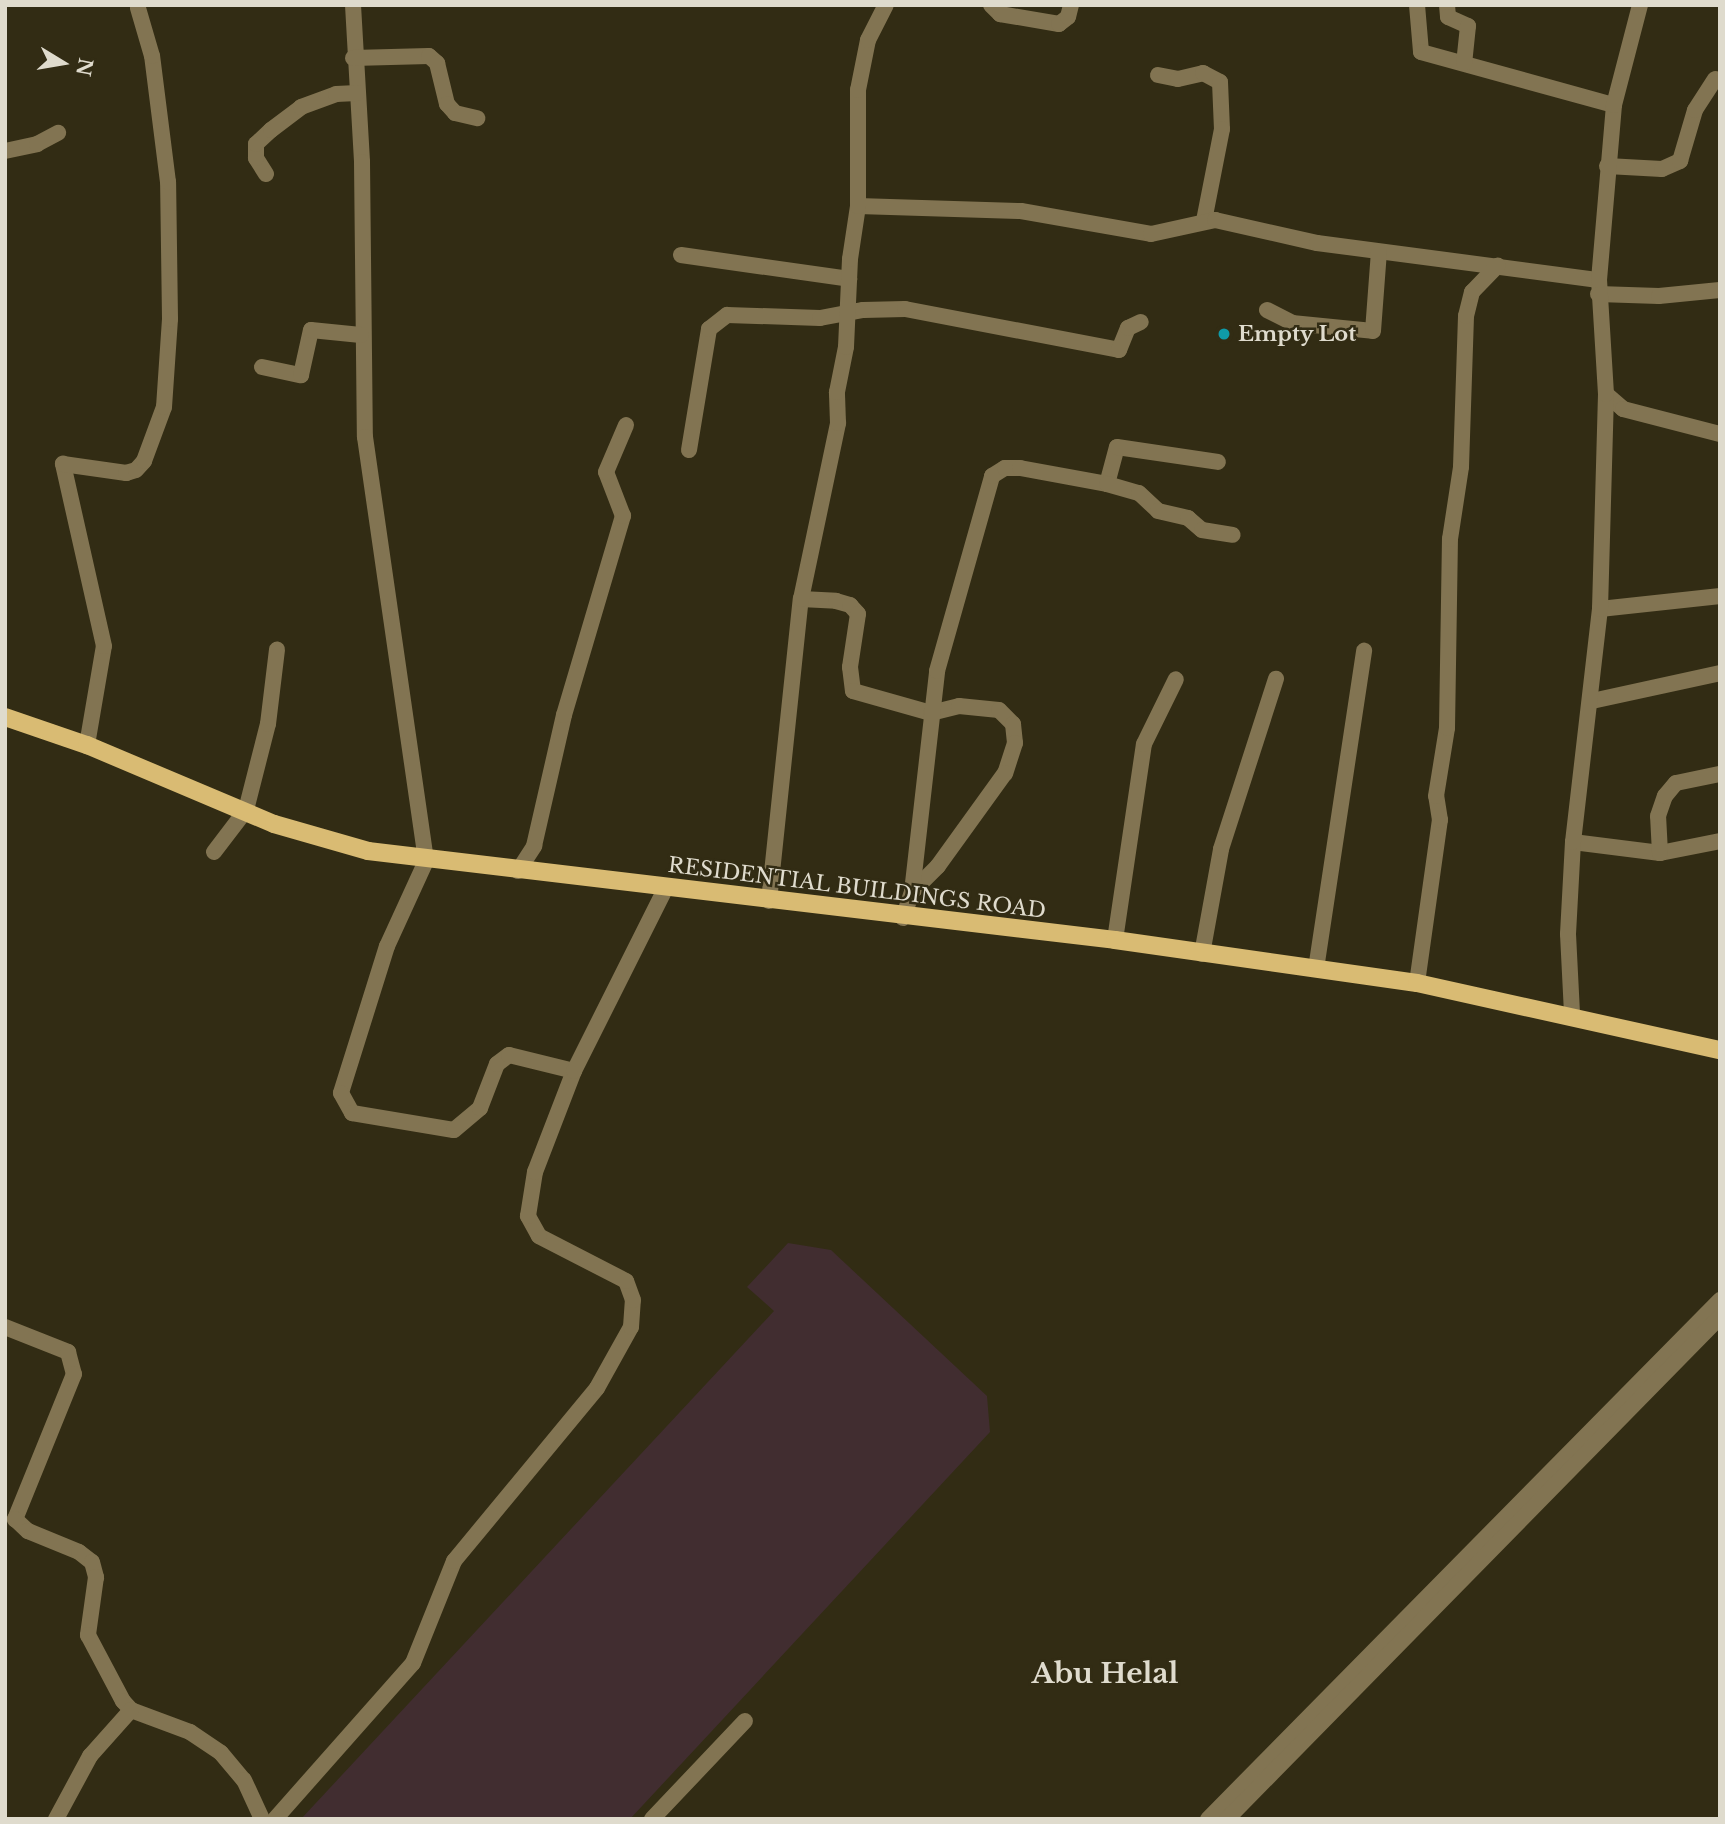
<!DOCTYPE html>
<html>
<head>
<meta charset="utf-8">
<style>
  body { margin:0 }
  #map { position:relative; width:1725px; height:1824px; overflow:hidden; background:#322c14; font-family:"Libre Baskerville",serif }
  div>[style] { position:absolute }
  .industrial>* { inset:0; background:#412d30 }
  .minor>* { height:16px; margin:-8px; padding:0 8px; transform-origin:8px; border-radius:8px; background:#827452 }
  .major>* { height:18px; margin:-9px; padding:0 9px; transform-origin:9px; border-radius:9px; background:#d9bb73 }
  .dots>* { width:19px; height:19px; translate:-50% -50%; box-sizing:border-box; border:4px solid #322c14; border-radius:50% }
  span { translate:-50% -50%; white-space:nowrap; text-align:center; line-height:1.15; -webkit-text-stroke:5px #322c14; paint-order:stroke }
  .poi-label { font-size:21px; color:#dfdbcd; font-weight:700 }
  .left { translate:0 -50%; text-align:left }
  .street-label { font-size:21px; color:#dfdbcd }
  .district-label { font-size:28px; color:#dfdbcd; font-weight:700 }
  .frame { position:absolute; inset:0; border:7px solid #dfdbcd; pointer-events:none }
  .north { position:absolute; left:28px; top:28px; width:70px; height:70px; -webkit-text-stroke:5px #322c14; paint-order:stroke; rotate:101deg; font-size:19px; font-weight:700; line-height:28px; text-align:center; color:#dfdbcd }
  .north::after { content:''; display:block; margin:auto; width:24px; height:32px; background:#dfdbcd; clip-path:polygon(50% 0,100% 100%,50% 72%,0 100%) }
</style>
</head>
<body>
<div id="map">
  <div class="industrial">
    <div style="clip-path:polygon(788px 1243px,831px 1250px,987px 1396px,990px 1432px,630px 1819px,301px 1819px,774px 1311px,747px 1287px)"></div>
  </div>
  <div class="minor">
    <div style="left:353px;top:5px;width:157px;rotate:86.7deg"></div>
    <div style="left:362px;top:162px;width:275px;rotate:89.4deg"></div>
    <div style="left:365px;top:437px;width:428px;rotate:81.8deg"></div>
    <div style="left:426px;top:861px;width:94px;rotate:114.6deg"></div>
    <div style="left:387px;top:946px;width:154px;rotate:107.4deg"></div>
    <div style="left:341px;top:1093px;width:23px;rotate:61deg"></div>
    <div style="left:352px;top:1113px;width:103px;rotate:9.5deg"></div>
    <div style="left:454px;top:1130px;width:34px;rotate:-40deg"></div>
    <div style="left:480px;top:1108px;width:47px;rotate:-68.9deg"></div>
    <div style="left:497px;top:1064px;width:15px;rotate:-37deg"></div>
    <div style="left:509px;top:1055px;width:67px;rotate:13.8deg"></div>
    <div style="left:991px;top:5px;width:13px;rotate:45deg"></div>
    <div style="left:1000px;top:14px;width:60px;rotate:9.6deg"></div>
    <div style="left:1059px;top:24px;width:11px;rotate:-38deg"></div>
    <div style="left:1068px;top:17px;width:12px;rotate:-76deg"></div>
    <div style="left:1417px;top:5px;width:47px;rotate:85.1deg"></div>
    <div style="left:1421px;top:52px;width:200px;rotate:15.4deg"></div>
    <div style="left:1447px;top:5px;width:12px;rotate:85deg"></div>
    <div style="left:1448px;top:17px;width:22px;rotate:24deg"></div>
    <div style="left:1468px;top:26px;width:37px;rotate:96deg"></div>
    <div style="left:353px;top:58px;width:76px;rotate:-1.5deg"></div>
    <div style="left:429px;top:56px;width:11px;rotate:41deg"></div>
    <div style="left:437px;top:63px;width:42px;rotate:76.3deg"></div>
    <div style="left:447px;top:104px;width:12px;rotate:48deg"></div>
    <div style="left:455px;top:113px;width:23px;rotate:13deg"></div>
    <div style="left:1158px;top:75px;width:20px;rotate:11deg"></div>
    <div style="left:1178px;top:79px;width:26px;rotate:-13deg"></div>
    <div style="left:1203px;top:73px;width:19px;rotate:28deg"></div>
    <div style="left:1220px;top:82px;width:47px;rotate:87.6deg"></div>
    <div style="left:1222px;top:129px;width:94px;rotate:101.1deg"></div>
    <div style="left:5px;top:151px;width:33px;rotate:-12deg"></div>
    <div style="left:37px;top:144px;width:24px;rotate:-28deg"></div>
    <div style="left:1607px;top:166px;width:55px;rotate:3.1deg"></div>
    <div style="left:1662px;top:169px;width:20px;rotate:-24deg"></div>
    <div style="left:1680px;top:161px;width:53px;rotate:-73.6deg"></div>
    <div style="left:1695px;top:110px;width:37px;rotate:-57deg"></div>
    <div style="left:266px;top:174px;width:19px;rotate:-122deg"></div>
    <div style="left:256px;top:158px;width:14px;rotate:-90deg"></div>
    <div style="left:256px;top:144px;width:21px;rotate:-43deg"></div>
    <div style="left:271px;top:130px;width:38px;rotate:-37deg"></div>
    <div style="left:301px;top:107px;width:37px;rotate:-20deg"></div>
    <div style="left:336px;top:94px;width:21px;rotate:-3deg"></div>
    <div style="left:858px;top:206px;width:163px;rotate:1.8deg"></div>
    <div style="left:1021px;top:211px;width:132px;rotate:10deg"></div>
    <div style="left:1151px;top:234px;width:66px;rotate:-12.3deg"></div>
    <div style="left:1215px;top:220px;width:105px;rotate:12.7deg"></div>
    <div style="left:1317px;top:243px;width:284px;rotate:7.5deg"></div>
    <div style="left:681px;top:255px;width:170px;rotate:8.1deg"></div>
    <div style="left:1598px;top:294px;width:61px;rotate:1.9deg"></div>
    <div style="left:1659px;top:296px;width:61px;rotate:-5.6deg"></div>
    <div style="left:1267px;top:310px;width:28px;rotate:27deg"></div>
    <div style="left:1292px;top:323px;width:81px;rotate:5.6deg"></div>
    <div style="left:1373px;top:331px;width:79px;rotate:-85.7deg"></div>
    <div style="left:262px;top:367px;width:40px;rotate:12deg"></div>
    <div style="left:301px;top:375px;width:46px;rotate:-77.5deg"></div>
    <div style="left:311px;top:330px;width:50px;rotate:5.7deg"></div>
    <div style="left:1606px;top:394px;width:23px;rotate:41deg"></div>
    <div style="left:1623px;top:409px;width:100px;rotate:14.5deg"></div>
    <div style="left:689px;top:450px;width:123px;rotate:-80.6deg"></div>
    <div style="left:709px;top:329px;width:23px;rotate:-38deg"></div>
    <div style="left:727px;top:315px;width:93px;rotate:1.8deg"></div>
    <div style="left:820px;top:318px;width:44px;rotate:-10.5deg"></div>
    <div style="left:863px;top:310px;width:42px;rotate:-1.4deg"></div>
    <div style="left:905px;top:309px;width:218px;rotate:10.8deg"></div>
    <div style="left:1119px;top:350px;width:24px;rotate:-68deg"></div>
    <div style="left:1128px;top:328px;width:14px;rotate:-25deg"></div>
    <div style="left:1107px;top:484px;width:38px;rotate:-75deg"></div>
    <div style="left:1117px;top:447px;width:102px;rotate:8.4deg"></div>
    <div style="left:801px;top:599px;width:35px;rotate:3deg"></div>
    <div style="left:836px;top:601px;width:15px;rotate:16deg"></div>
    <div style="left:850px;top:605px;width:12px;rotate:48deg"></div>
    <div style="left:858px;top:614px;width:54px;rotate:98.6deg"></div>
    <div style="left:850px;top:667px;width:24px;rotate:83deg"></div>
    <div style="left:853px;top:691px;width:81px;rotate:15.8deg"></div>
    <div style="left:931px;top:713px;width:29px;rotate:-14deg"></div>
    <div style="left:959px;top:706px;width:40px;rotate:5.7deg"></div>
    <div style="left:999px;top:710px;width:20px;rotate:45deg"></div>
    <div style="left:1013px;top:724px;width:19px;rotate:84deg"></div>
    <div style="left:1015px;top:743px;width:32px;rotate:108deg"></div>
    <div style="left:1005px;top:773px;width:115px;rotate:125.8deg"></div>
    <div style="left:938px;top:866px;width:37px;rotate:135deg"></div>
    <div style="left:1600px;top:609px;width:121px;rotate:-6.2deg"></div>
    <div style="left:1592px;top:701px;width:131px;rotate:-12.3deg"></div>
    <div style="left:87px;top:745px;width:100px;rotate:-80.3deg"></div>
    <div style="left:104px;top:646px;width:187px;rotate:-102.7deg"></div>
    <div style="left:63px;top:464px;width:64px;rotate:8.1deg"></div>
    <div style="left:126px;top:473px;width:10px;rotate:-17deg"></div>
    <div style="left:136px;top:470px;width:12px;rotate:-48deg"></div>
    <div style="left:144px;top:461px;width:58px;rotate:-69.7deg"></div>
    <div style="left:164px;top:407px;width:88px;rotate:-86.1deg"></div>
    <div style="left:170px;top:319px;width:137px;rotate:-90.8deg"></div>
    <div style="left:168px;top:182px;width:127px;rotate:-97.2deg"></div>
    <div style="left:152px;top:56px;width:50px;rotate:-106.3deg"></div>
    <div style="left:1573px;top:842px;width:88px;rotate:7.2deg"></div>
    <div style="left:1660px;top:853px;width:61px;rotate:-11.3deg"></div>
    <div style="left:214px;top:852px;width:53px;rotate:-52.7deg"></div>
    <div style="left:246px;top:810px;width:89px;rotate:-75.7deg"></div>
    <div style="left:268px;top:724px;width:75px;rotate:-83.1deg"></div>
    <div style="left:1660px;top:853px;width:37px;rotate:-93deg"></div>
    <div style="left:1658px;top:816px;width:21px;rotate:-71deg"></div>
    <div style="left:1665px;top:796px;width:17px;rotate:-50deg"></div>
    <div style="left:1676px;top:783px;width:45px;rotate:-11.6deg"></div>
    <div style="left:518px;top:871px;width:30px;rotate:-57deg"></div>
    <div style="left:534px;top:846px;width:134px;rotate:-77.1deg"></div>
    <div style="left:564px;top:715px;width:208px;rotate:-73.5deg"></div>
    <div style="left:623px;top:516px;width:47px;rotate:-111.1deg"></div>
    <div style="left:606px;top:472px;width:51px;rotate:-66.9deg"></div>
    <div style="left:769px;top:901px;width:304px;rotate:-84deg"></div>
    <div style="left:801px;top:599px;width:180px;rotate:-78.1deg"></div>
    <div style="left:838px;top:423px;width:31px;rotate:-92deg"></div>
    <div style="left:837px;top:392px;width:46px;rotate:-78.7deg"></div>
    <div style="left:846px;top:347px;width:88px;rotate:-87.4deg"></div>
    <div style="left:850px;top:259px;width:54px;rotate:-81.4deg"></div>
    <div style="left:858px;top:206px;width:116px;rotate:-90deg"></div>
    <div style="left:858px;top:90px;width:51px;rotate:-78.7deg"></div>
    <div style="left:868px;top:40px;width:39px;rotate:-63deg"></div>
    <div style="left:903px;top:918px;width:28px;rotate:-71deg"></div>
    <div style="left:912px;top:892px;width:222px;rotate:-83.5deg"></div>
    <div style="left:937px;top:671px;width:203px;rotate:-74.2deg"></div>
    <div style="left:992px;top:476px;width:15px;rotate:-32deg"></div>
    <div style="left:1005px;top:468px;width:15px"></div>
    <div style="left:1020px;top:468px;width:88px;rotate:10.4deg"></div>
    <div style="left:1107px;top:484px;width:33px;rotate:16deg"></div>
    <div style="left:1139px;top:493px;width:26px;rotate:43deg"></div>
    <div style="left:1158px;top:511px;width:31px;rotate:13deg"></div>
    <div style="left:1188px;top:518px;width:18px;rotate:41deg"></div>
    <div style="left:1202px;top:530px;width:31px;rotate:9deg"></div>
    <div style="left:1115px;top:940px;width:198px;rotate:-81.6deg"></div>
    <div style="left:1144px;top:744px;width:72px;rotate:-63.8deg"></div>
    <div style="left:1202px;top:954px;width:107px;rotate:-79.7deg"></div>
    <div style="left:1221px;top:849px;width:179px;rotate:-72.1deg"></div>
    <div style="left:1316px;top:969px;width:322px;rotate:-81.4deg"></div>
    <div style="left:1417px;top:983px;width:165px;rotate:-82deg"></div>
    <div style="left:1440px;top:820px;width:24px;rotate:-99deg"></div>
    <div style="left:1436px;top:796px;width:69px;rotate:-80.8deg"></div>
    <div style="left:1447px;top:728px;width:189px;rotate:-89.1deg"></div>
    <div style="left:1450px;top:539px;width:73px;rotate:-81.3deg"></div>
    <div style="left:1461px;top:467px;width:151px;rotate:-88.1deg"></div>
    <div style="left:1466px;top:316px;width:25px;rotate:-76deg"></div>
    <div style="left:1472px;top:292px;width:37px;rotate:-46deg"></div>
    <div style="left:1572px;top:1013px;width:79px;rotate:-92.9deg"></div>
    <div style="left:1568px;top:934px;width:92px;rotate:-86.9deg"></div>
    <div style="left:1573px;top:842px;width:235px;rotate:-83.4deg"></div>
    <div style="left:1600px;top:609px;width:215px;rotate:-88.4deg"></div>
    <div style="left:1606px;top:394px;width:114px;rotate:-93.5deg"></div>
    <div style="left:1599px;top:280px;width:176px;rotate:-85.1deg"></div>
    <div style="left:1614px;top:105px;width:103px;rotate:-75.4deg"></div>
    <div style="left:5px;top:1327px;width:68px;rotate:21.6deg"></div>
    <div style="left:68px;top:1352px;width:23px;rotate:75deg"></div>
    <div style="left:74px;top:1374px;width:157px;rotate:112.1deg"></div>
    <div style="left:15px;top:1519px;width:18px;rotate:43deg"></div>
    <div style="left:28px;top:1531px;width:55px;rotate:22.4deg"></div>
    <div style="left:79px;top:1552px;width:16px;rotate:38deg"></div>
    <div style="left:92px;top:1562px;width:16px;rotate:75deg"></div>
    <div style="left:96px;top:1577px;width:59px;rotate:97.9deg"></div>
    <div style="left:88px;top:1635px;width:75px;rotate:62.1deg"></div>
    <div style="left:123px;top:1701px;width:12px;rotate:48deg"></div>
    <div style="left:131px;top:1710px;width:63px;rotate:20.4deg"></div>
    <div style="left:190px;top:1732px;width:37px;rotate:34deg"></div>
    <div style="left:221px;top:1753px;width:35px;rotate:50deg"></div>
    <div style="left:244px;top:1780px;width:43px;rotate:65.2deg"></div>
    <div style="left:56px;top:1819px;width:72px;rotate:-61.6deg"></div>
    <div style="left:90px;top:1756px;width:62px;rotate:-48.3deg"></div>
    <div style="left:275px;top:1819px;width:208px;rotate:-48.5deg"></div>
    <div style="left:413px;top:1663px;width:110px;rotate:-68.1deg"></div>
    <div style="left:454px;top:1561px;width:224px;rotate:-50.4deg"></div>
    <div style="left:597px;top:1388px;width:70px;rotate:-60.9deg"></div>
    <div style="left:631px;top:1327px;width:27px;rotate:-86deg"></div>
    <div style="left:633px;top:1300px;width:20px;rotate:-110deg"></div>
    <div style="left:626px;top:1281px;width:98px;rotate:-152.7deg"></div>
    <div style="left:539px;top:1236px;width:23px;rotate:-119deg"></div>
    <div style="left:528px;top:1216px;width:45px;rotate:-81deg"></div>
    <div style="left:535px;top:1172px;width:108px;rotate:-68.9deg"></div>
    <div style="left:574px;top:1071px;width:206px;rotate:-63.4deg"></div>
    <div style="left:652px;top:1819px;width:135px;rotate:-46.5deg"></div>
    <div style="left:1208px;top:1819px;width:729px;rotate:-45.39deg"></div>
    <div style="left:1227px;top:1819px;width:704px;rotate:-45.52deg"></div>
  </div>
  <div class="major">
    <div style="left:5px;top:717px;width:87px;rotate:18.9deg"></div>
    <div style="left:87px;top:745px;width:203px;rotate:22.9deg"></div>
    <div style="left:274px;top:824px;width:98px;rotate:16deg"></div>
    <div style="left:368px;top:851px;width:752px;rotate:6.79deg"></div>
    <div style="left:1115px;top:940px;width:305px;rotate:8.1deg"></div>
    <div style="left:1417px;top:983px;width:310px;rotate:12.5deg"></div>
  </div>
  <div class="dots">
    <div style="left:1224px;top:334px;background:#0f9aa8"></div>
  </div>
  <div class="poi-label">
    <span class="left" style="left:1238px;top:334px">Empty Lot</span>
  </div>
  <div class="street-label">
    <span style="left:857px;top:888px;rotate:7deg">RESIDENTIAL BUILDINGS ROAD</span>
  </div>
  <div class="district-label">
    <span style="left:1105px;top:1674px">Abu Helal</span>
  </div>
  <div class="frame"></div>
  <div class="north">N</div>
</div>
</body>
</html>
